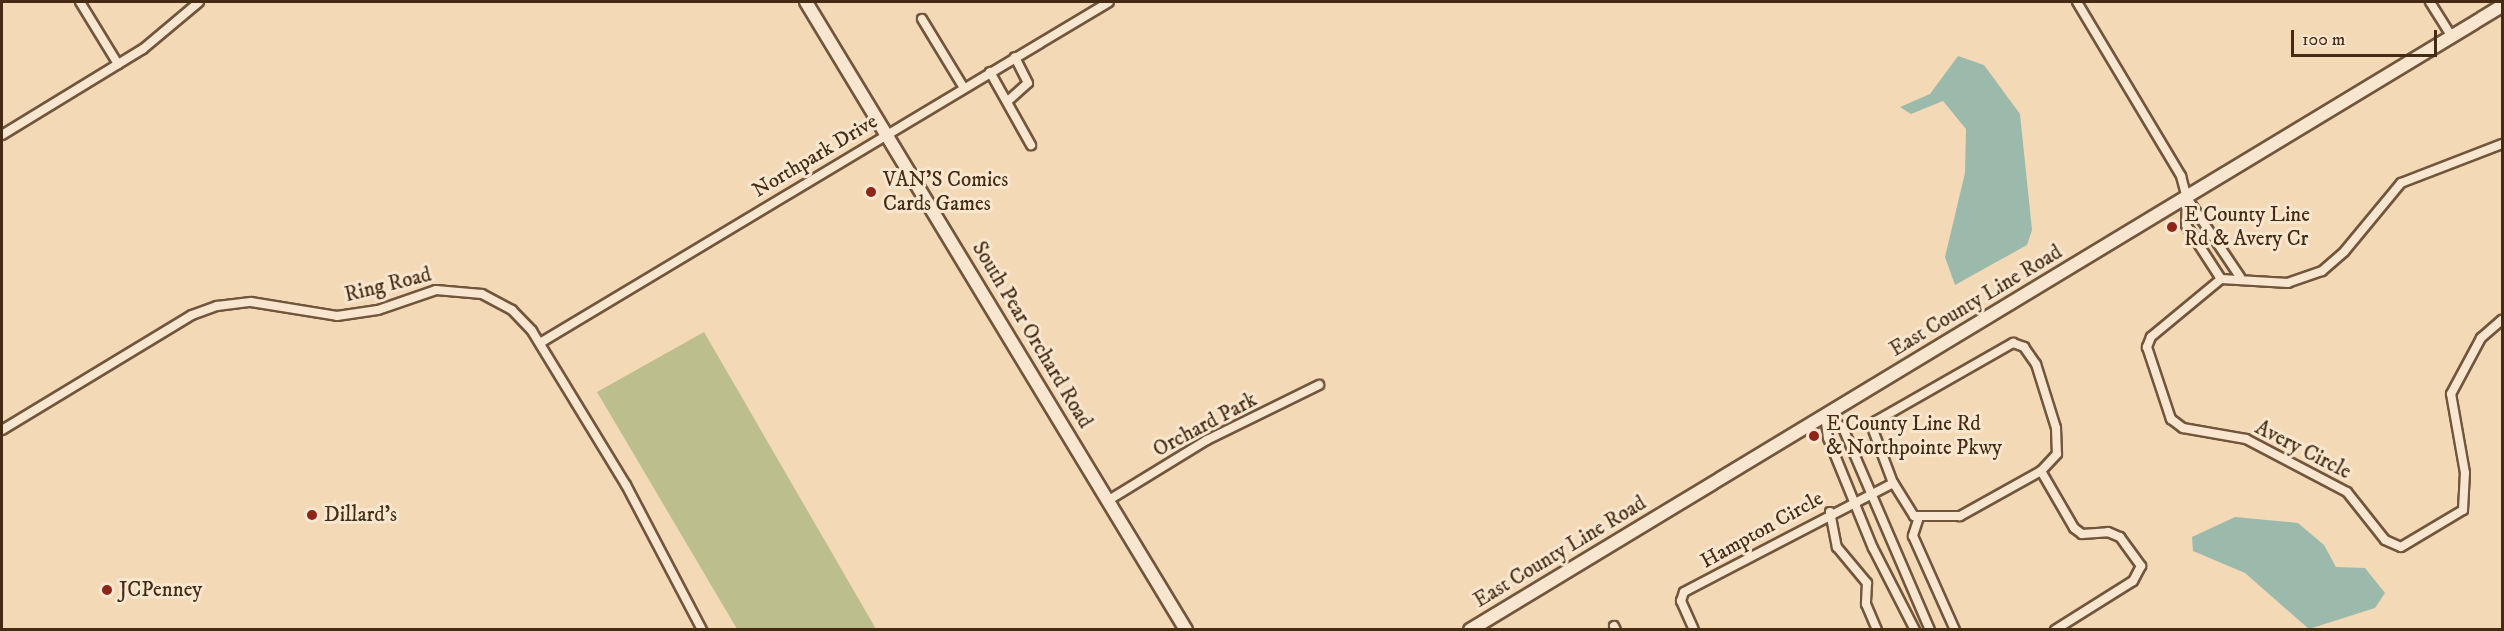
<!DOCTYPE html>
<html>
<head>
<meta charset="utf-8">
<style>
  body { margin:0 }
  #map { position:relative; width:2504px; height:631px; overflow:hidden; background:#f4d9b6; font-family:"IM FELL DW Pica",serif }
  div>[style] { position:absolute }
  .green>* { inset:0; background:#bcbf8d }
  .water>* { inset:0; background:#9cbaab }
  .roads { filter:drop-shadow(2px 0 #71563c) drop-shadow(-2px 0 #71563c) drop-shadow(0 2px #71563c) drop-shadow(0 -2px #71563c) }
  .street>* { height:8px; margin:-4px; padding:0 4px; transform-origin:4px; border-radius:4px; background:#f8e6d0 }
  .secondary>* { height:12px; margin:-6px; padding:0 6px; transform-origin:6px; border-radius:6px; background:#f8e6d0 }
  .dots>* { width:16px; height:16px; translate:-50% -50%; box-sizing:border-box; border:3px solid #f8e6d0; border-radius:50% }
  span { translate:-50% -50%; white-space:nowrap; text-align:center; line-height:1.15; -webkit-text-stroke:6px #f8e6d0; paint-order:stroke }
  .street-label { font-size:21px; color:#452b14 }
  .poi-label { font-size:21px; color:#452b14 }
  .left { translate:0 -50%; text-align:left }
  .frame { position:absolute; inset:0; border:3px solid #452b14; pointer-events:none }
  .scale { position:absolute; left:2291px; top:30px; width:146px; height:27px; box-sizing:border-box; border:3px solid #452b14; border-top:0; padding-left:8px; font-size:18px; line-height:21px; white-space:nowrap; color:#452b14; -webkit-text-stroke:4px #f8e6d0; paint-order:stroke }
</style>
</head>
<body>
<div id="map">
  <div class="green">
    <div style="clip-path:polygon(704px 332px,876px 629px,737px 629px,597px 392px)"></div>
  </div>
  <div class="water">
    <div style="clip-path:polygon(1958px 56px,1984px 65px,2020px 114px,2032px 230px,2027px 245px,1955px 285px,1945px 257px,1965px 173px,1966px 129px,1943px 101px,1911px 114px,1900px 107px,1930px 94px)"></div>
    <div style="clip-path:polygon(2235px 517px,2298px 523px,2324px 545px,2336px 567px,2365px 568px,2385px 593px,2375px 608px,2309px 629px,2245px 573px,2193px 551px,2192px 537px)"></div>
  </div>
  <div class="roads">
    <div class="street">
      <div style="left:80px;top:2px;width:73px;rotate:58.5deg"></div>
      <div style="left:2077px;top:2px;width:203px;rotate:59.1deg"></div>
      <div style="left:2181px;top:176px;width:23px;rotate:75deg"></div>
      <div style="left:2430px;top:2px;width:41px;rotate:57.8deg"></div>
      <div style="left:922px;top:19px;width:81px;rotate:58.7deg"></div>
      <div style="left:990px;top:72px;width:84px;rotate:60.7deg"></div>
      <div style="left:1009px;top:100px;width:25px;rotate:-42deg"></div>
      <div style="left:1028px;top:83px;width:29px;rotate:-117deg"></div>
      <div style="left:2px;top:135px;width:165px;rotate:-31.4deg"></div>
      <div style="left:143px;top:49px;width:73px;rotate:-40deg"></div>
      <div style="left:2502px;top:144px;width:108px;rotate:158.9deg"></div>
      <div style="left:2401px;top:183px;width:89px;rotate:129.6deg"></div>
      <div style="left:2344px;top:252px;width:29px;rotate:139deg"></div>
      <div style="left:2322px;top:271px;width:36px;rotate:161deg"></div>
      <div style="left:2288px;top:283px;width:67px;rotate:-176.6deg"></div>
      <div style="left:2221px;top:279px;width:91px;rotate:140.4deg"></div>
      <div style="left:2151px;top:337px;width:11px;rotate:112deg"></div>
      <div style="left:2147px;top:347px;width:76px;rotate:71.6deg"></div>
      <div style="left:2171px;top:419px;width:15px;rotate:37deg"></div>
      <div style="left:2183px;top:428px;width:64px;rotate:9.9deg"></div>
      <div style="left:2246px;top:439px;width:114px;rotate:27.7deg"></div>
      <div style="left:2347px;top:492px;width:61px;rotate:51.6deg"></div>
      <div style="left:2385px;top:540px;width:17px;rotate:24deg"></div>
      <div style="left:2401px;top:547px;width:72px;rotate:-30.8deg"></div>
      <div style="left:2463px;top:510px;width:37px;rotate:-87deg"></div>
      <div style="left:2465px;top:473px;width:80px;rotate:-100deg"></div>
      <div style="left:2451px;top:394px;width:64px;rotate:-61.8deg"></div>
      <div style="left:2481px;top:338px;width:28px;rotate:-41deg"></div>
      <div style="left:2221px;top:279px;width:64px;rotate:-122.9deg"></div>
      <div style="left:2186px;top:225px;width:27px;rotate:-88deg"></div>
      <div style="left:2187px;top:198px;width:95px;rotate:56.1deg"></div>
      <div style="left:540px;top:343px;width:663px;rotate:-30.93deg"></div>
      <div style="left:2013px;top:343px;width:12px;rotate:20deg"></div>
      <div style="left:2024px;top:347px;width:21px;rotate:55deg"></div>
      <div style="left:2036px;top:364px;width:67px;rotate:72.6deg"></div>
      <div style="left:2056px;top:428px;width:26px;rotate:88deg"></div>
      <div style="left:2057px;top:454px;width:23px;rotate:133deg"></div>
      <div style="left:2041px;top:471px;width:93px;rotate:150.9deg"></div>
      <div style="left:1960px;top:516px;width:46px;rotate:180deg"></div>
      <div style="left:1914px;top:516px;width:39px;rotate:-122deg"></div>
      <div style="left:1893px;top:483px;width:60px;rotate:-110.6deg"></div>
      <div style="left:1872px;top:427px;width:7px;rotate:-56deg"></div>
      <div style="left:1876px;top:421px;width:158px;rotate:-29.7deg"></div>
      <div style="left:1825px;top:414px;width:23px;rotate:38deg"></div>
      <div style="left:1843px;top:428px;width:220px;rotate:66.7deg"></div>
      <div style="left:1825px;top:414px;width:24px;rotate:83deg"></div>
      <div style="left:1828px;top:438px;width:119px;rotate:67.8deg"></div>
      <div style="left:1873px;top:548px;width:92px;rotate:62.9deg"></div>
      <div style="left:2px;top:430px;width:222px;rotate:-31.2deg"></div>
      <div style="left:192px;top:315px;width:27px;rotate:-20deg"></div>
      <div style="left:217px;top:306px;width:34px;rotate:-7deg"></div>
      <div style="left:251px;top:302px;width:87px;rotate:9.2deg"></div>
      <div style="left:337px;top:316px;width:41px;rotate:-8.3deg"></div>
      <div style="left:378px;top:310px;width:61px;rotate:-19deg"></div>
      <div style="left:436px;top:290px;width:46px;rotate:5deg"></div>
      <div style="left:482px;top:294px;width:34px;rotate:28deg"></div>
      <div style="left:512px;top:310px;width:29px;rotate:46deg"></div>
      <div style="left:532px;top:331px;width:180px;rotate:58.6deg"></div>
      <div style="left:626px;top:485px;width:164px;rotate:62.3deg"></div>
      <div style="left:2041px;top:471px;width:66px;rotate:59.9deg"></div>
      <div style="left:2074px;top:528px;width:10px;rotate:37deg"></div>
      <div style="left:2082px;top:534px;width:26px;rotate:-4deg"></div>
      <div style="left:2108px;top:532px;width:13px;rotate:23deg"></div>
      <div style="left:2120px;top:537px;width:36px;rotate:54deg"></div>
      <div style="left:2141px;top:566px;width:17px;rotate:118deg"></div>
      <div style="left:2133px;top:581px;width:92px;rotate:147.9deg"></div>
      <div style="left:1109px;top:500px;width:115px;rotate:-31.5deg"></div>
      <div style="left:1207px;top:440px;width:125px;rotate:-26.2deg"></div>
      <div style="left:1830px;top:512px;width:36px;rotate:79deg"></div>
      <div style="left:1837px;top:547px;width:47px;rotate:50.2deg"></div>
      <div style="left:1867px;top:583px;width:21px;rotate:93deg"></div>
      <div style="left:1866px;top:604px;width:28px;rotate:67deg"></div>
      <div style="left:1919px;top:517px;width:20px;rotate:108deg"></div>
      <div style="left:1913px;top:536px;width:103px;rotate:65.9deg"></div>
      <div style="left:1614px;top:626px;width:4px;rotate:63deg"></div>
      <div style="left:1694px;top:630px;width:32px;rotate:-114deg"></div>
      <div style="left:1681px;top:601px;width:9px;rotate:-72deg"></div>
      <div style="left:1684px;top:592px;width:236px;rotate:-27.5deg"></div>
    </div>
    <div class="secondary">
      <div style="left:806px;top:2px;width:734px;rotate:58.82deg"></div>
      <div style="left:1470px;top:630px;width:1206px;rotate:-31.16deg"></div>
    </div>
  </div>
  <div class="dots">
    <div style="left:871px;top:192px;background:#8f2418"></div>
    <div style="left:2172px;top:227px;background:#8f2418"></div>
    <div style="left:1814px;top:436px;background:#8f2418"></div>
    <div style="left:312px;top:515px;background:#8f2418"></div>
    <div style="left:107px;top:590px;background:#8f2418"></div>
  </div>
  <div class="street-label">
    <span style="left:815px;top:156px;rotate:-31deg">Northpark Drive</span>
    <span style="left:388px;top:285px;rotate:-14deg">Ring Road</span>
    <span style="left:1976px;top:301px;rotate:-31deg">East County Line Road</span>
    <span style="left:1032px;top:335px;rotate:59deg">South Pear Orchard Road</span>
    <span style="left:1205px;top:425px;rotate:-28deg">Orchard Park</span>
    <span style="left:2303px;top:450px;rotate:27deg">Avery Circle</span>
    <span style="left:1762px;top:530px;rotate:-29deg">Hampton Circle</span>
    <span style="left:1560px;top:552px;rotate:-31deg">East County Line Road</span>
  </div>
  <div class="poi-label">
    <span class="left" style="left:883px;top:192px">VAN'S Comics<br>Cards Games</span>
    <span class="left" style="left:2184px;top:227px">E County Line<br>Rd &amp; Avery Cr</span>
    <span class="left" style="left:1826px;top:436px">E County Line Rd<br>&amp; Northpointe Pkwy</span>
    <span class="left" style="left:324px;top:515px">Dillard's</span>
    <span class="left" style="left:119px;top:590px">JCPenney</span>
  </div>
  <div class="frame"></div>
  <div class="scale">100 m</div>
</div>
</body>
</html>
